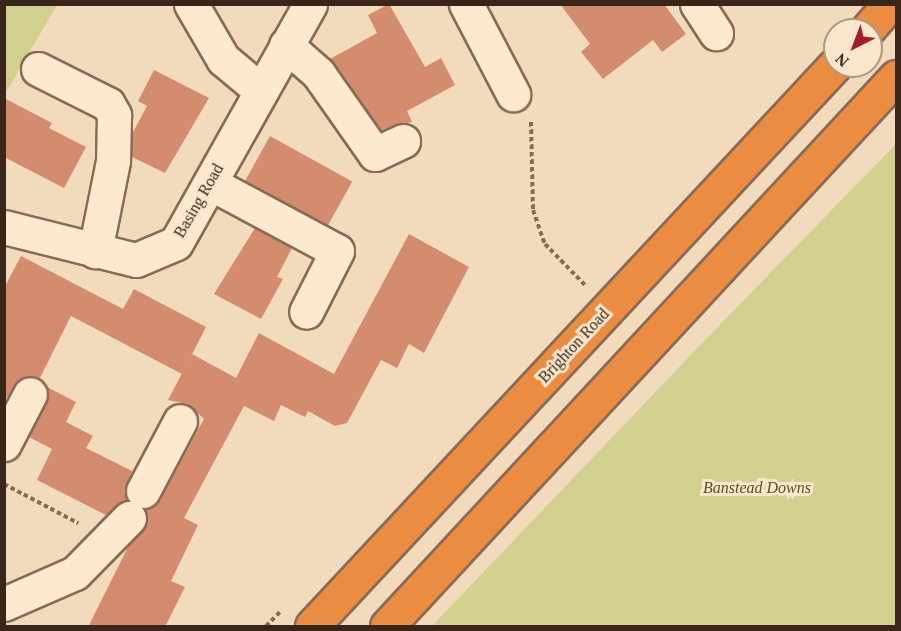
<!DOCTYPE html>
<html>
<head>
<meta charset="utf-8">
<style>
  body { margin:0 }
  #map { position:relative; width:901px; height:631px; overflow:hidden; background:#f2dbbc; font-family:Georgia,serif }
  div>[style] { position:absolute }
  .green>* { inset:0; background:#d1d08f }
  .building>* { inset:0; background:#d48c6e; transform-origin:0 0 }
  .path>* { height:4px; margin-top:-2px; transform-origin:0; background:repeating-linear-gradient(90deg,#8b6a54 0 4.5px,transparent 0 7.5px) }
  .roads { filter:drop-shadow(2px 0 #8b6a54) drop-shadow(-2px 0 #8b6a54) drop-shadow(0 2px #8b6a54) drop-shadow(0 -2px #8b6a54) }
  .minor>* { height:33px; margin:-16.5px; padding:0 16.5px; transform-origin:16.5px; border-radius:16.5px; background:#fce9d0 }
  .highway>* { height:33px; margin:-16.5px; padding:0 16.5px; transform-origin:16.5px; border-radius:16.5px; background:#eb8c43 }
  span { translate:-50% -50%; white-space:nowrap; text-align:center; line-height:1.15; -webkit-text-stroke:6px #f9e6cd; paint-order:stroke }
  .street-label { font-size:16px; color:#39251a }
  .park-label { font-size:16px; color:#50571f; font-style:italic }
  .frame { position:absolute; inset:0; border:6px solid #39251a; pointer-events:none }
  .north { position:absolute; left:823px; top:18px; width:60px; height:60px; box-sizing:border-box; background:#f9e6cd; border:2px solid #ac9985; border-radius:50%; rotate:222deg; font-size:16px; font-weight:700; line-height:24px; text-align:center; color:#39251a }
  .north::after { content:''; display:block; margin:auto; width:21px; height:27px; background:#a01e2f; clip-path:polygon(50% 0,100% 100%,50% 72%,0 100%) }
</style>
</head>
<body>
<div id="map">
  <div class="green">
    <div style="clip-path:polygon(5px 5px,57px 5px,5px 94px)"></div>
    <div style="clip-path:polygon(896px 144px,896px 626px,432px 626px,706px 339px)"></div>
  </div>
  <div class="building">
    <div style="clip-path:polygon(389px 4px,425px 67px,441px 58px,455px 85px,407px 111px,412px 122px,381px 130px,330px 59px,377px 33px,368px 15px)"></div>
    <div style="clip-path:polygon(560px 4px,664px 4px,686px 34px,662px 52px,653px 40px,603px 79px,581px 52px,590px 44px)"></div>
    <div style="clip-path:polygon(154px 70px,209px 98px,165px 173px,132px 157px,132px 134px,147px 106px,138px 101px)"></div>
    <div style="clip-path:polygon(4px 98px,52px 123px,49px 128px,86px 147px,64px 188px,4px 157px)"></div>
    <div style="left:270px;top:136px;width:94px;height:51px;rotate:29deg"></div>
    <div style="clip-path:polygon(255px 228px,292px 248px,277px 277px,283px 279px,261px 319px,214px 294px)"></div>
    <div style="clip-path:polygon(409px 234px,469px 267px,424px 353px,409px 344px,397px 368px,381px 360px,347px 423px,335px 426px,308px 411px,305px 417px,281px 405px,274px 421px,244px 406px,184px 518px,198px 525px,171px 581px,185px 587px,165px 627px,88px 627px,129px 545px,147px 523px,145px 509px,160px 500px,204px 419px,188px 404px,168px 400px,192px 354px,236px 378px,259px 333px,334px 374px)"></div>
    <div style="clip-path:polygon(21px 256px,123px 309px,134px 289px,206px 327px,182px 374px,71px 316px,40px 378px,19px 379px,4px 402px,4px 288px)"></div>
    <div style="clip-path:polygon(47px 387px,76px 402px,66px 422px,93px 436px,86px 448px,132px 471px,124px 491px,127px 500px,106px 515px,37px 480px,52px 449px,29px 437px,47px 402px)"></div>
  </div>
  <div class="path">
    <div style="left:531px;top:122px;width:88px;rotate:88.7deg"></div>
    <div style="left:533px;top:210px;width:36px;rotate:71deg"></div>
    <div style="left:545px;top:244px;width:57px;rotate:45.7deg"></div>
    <div style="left:4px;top:484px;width:84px;rotate:27.8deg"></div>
    <div style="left:266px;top:626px;width:20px;rotate:-45deg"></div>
  </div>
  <div class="roads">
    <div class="minor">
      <div style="left:191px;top:4px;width:64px;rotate:59.8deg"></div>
      <div style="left:223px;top:59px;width:48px;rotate:40deg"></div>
      <div style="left:466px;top:4px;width:102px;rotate:62.4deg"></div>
      <div style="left:697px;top:4px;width:35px;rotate:57deg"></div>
      <div style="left:286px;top:45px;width:43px;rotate:41.2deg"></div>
      <div style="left:318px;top:73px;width:99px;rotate:54.9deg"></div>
      <div style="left:375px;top:154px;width:31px;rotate:-25deg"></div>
      <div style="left:38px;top:69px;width:78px;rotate:26.6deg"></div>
      <div style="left:108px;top:104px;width:13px;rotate:61deg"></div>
      <div style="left:114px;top:115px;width:46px;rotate:91.2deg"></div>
      <div style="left:113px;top:161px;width:92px;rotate:101.3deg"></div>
      <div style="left:210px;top:183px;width:144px;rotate:28.2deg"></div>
      <div style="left:337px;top:251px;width:68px;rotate:116.9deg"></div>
      <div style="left:4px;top:227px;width:136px;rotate:14deg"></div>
      <div style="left:136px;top:260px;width:43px;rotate:-23deg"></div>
      <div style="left:176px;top:243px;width:274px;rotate:-60.7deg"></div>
      <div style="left:4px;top:444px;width:56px;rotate:-62.5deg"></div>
      <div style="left:143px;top:491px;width:79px;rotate:-62.1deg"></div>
      <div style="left:4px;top:604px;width:77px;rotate:-23.6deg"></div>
      <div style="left:75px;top:573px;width:77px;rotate:-45.5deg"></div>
    </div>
    <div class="highway">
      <div style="left:867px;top:30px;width:35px;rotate:-49deg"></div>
      <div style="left:312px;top:626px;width:767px;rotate:-47.01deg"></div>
      <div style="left:387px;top:626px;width:749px;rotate:-47.17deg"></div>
    </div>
  </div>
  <div class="street-label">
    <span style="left:199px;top:201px;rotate:-60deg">Basing Road</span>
    <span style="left:574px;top:346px;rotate:-47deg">Brighton Road</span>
  </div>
  <div class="park-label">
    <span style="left:757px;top:488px">Banstead Downs</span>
  </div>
  <div class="frame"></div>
  <div class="north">N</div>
</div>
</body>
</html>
